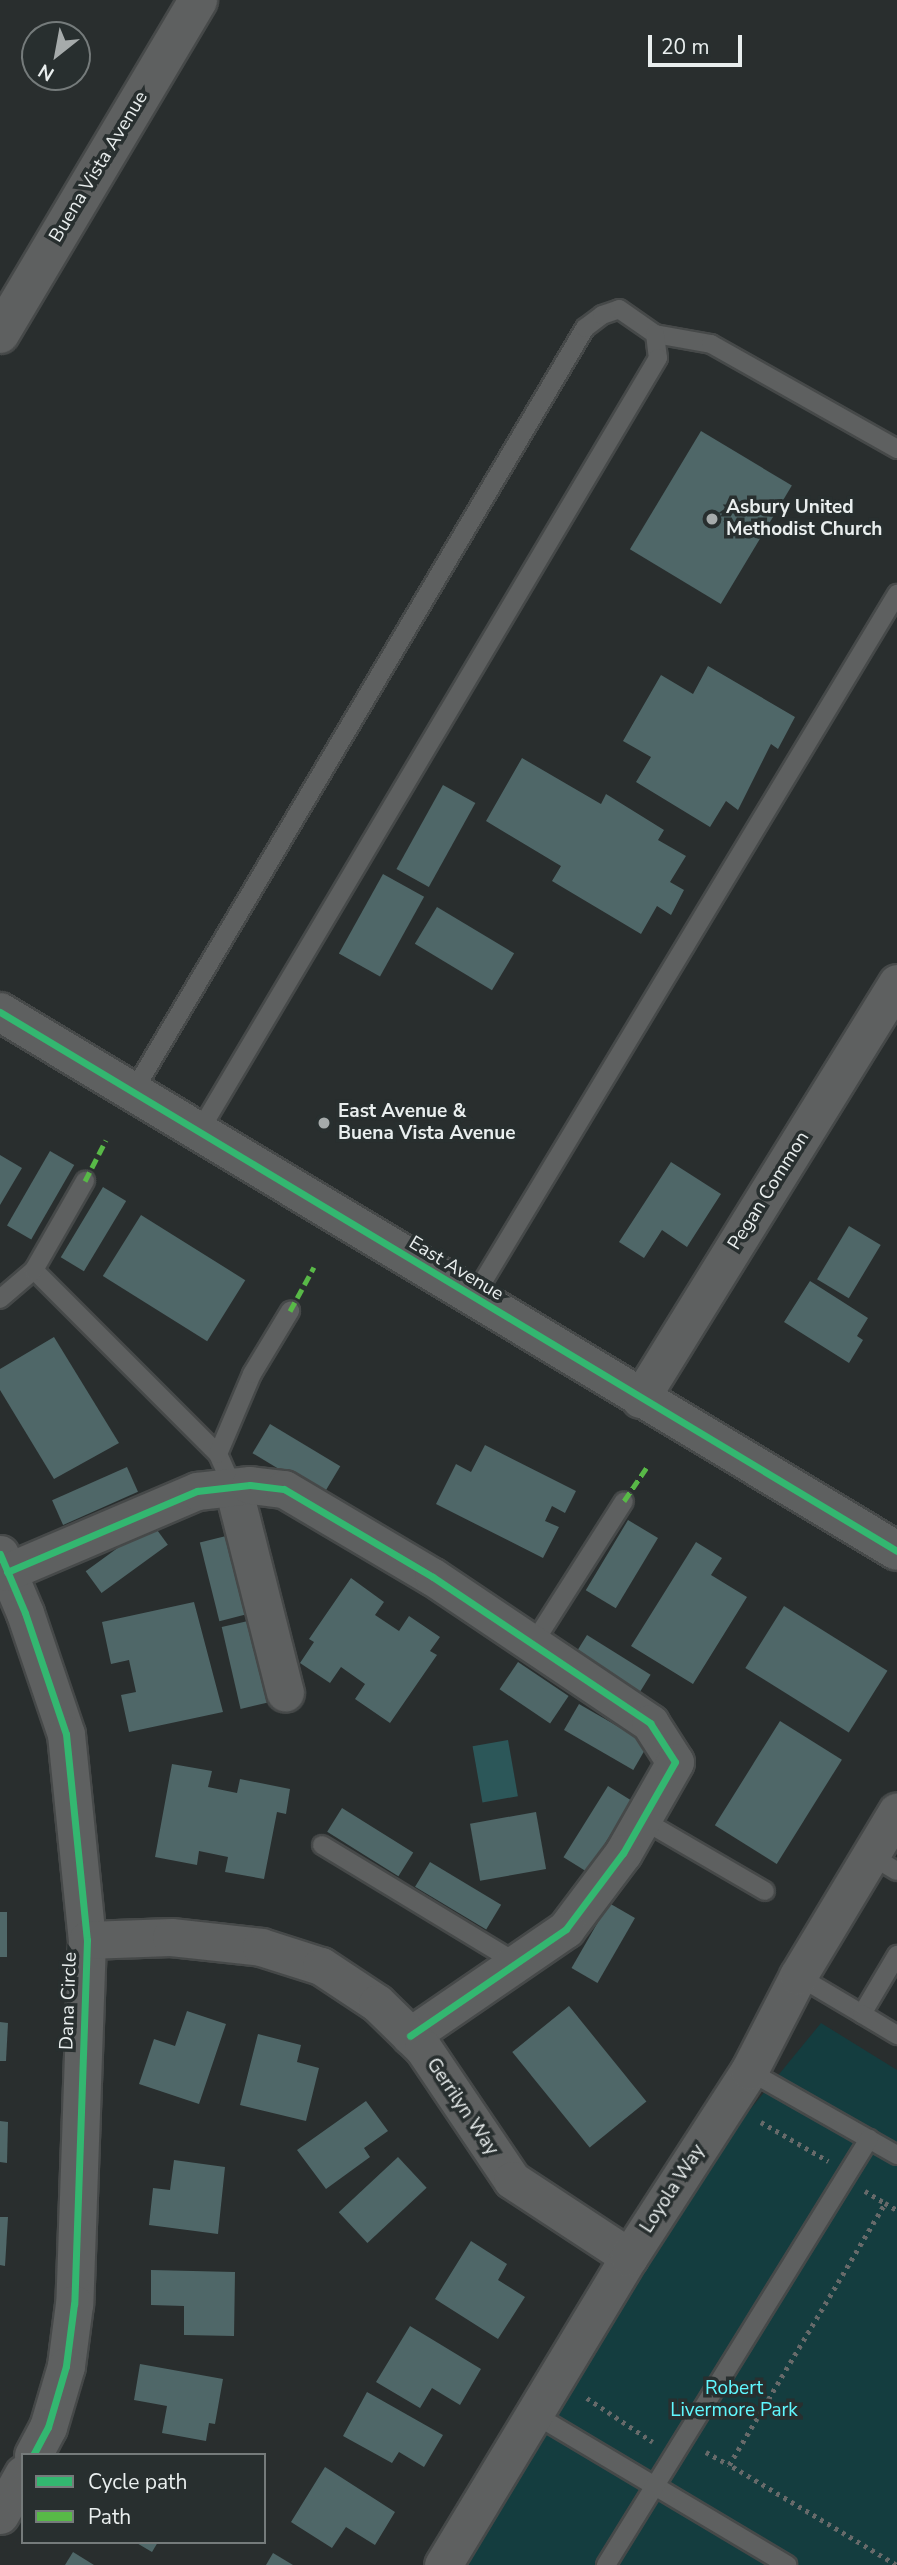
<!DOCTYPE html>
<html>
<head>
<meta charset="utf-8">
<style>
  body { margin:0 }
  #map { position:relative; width:897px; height:2565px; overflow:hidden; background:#292e2e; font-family:"Nunito Sans",sans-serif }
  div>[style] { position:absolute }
  .green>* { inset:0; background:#143d3f }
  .water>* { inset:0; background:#2c5759; transform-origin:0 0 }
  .building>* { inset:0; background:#4f6768; transform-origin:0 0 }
  .path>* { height:4.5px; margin-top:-2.25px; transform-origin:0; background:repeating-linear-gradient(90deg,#676a6a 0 3.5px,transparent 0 8.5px) }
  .roads { filter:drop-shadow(2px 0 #464949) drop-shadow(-2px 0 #464949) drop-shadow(0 2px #464949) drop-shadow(0 -2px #464949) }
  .service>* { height:18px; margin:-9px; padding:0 9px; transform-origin:9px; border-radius:9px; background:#5e6060 }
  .minor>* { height:37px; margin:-18.5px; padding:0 18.5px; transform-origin:18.5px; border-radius:18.5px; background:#5e6060 }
  .tertiary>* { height:38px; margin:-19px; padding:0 19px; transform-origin:19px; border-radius:19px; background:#5e6060 }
  .secondary>* { height:38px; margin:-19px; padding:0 19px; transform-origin:19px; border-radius:19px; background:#5e6060 }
  .quiet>* { height:5px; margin-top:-2.5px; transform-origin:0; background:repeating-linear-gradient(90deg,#58b947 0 10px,transparent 0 15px) }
  .cycleway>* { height:7px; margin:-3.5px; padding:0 3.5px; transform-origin:3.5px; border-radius:3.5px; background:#33b770 }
  .dots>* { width:19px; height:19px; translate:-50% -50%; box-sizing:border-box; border:4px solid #282f2f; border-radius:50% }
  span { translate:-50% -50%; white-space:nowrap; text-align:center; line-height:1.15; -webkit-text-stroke:7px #282f2f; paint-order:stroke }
  .street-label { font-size:19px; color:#e9eeee }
  .poi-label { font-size:19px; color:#e9eeee; font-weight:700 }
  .left { translate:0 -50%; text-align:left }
  .park-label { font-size:19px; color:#60f7fe }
  .legend { position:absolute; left:21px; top:2453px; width:245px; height:91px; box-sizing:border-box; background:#282f2f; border:2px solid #757b7b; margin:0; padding:9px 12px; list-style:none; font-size:21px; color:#e9eeee }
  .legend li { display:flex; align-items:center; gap:14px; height:35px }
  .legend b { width:35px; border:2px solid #757b7b }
  .north { position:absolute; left:21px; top:21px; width:70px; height:70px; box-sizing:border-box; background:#282f2f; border:2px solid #757b7b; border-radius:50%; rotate:211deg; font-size:19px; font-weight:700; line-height:28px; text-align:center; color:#e9eeee }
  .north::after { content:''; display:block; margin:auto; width:24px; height:32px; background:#a6abab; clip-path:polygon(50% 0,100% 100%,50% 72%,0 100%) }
  .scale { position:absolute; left:648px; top:35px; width:94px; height:32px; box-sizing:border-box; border:4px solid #e9eeee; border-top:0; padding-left:9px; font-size:21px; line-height:24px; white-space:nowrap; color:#e9eeee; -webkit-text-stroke:5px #282f2f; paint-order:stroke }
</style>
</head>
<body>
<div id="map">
  <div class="green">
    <div style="clip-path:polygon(821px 2023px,897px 2070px,897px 2565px,443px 2565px,629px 2257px)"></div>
  </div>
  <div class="water">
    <div style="left:508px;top:1740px;width:57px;height:36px;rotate:80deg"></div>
  </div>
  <div class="building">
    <div style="left:701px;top:431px;width:106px;height:138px;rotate:31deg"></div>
    <div style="clip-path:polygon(708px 666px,795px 717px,778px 749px,771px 744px,738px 810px,726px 801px,710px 827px,636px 782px,651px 757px,623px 741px,661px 675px,693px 694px)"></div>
    <div style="clip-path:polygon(522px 758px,601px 804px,606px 794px,664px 830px,658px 840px,686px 856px,670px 882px,684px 890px,671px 915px,657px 906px,641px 934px,552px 881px,561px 866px,486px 821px)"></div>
    <div style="left:443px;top:785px;width:37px;height:96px;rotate:29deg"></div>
    <div style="left:383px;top:874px;width:47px;height:91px;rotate:29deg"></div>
    <div style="left:437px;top:907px;width:90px;height:43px;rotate:31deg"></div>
    <div style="left:50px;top:1151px;width:28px;height:86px;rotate:30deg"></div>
    <div style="clip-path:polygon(0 1155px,22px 1168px,0 1205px)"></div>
    <div style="clip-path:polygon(671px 1162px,721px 1194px,687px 1247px,662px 1230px,644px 1258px,619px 1242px)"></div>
    <div style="left:103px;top:1187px;width:27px;height:82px;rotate:31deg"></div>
    <div style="left:141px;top:1215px;width:123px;height:72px;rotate:32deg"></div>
    <div style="left:849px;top:1226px;width:37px;height:62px;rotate:31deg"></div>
    <div style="clip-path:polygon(810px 1281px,868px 1318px,857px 1336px,863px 1340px,849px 1363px,784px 1322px)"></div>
    <div style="clip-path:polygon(54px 1337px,119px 1443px,54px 1479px,0 1390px,0 1369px)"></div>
    <div style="left:270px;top:1424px;width:82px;height:34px;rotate:31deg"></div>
    <div style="clip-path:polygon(485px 1445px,576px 1491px,565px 1513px,552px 1506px,545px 1521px,559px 1527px,543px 1558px,436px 1504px,456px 1464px,471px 1472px)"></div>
    <div style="left:127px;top:1467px;width:27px;height:82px;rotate:66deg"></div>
    <div style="left:628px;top:1520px;width:35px;height:82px;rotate:31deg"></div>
    <div style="left:152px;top:1523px;width:27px;height:82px;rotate:54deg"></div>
    <div style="left:226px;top:1536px;width:81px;height:27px;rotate:76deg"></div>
    <div style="clip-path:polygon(696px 1542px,722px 1558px,711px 1575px,747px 1597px,693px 1684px,631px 1646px)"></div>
    <div style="clip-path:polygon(351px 1578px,384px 1602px,375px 1615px,399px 1631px,409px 1616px,440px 1637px,430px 1651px,437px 1655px,390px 1723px,355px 1699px,365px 1684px,341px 1667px,330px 1683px,300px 1663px,314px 1642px,309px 1639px)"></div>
    <div style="clip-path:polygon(194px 1602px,223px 1712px,129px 1732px,121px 1695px,136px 1692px,129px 1660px,111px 1664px,102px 1622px)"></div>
    <div style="left:784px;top:1606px;width:122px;height:73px;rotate:32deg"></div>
    <div style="left:248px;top:1621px;width:84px;height:27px;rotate:77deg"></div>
    <div style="left:587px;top:1635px;width:75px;height:27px;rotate:32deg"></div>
    <div style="left:518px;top:1662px;width:61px;height:33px;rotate:34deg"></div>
    <div style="left:579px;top:1704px;width:80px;height:30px;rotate:30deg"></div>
    <div style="left:780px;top:1721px;width:73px;height:123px;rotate:32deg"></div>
    <div style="clip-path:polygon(172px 1764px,212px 1771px,208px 1787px,237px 1793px,240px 1779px,290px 1789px,286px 1814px,277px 1812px,264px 1879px,225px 1872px,228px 1857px,199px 1851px,197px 1865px,155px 1857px)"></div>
    <div style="left:608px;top:1786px;width:28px;height:84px;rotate:32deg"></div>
    <div style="left:342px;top:1808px;width:84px;height:28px;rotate:32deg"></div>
    <div style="left:536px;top:1812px;width:58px;height:67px;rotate:80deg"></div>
    <div style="left:430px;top:1862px;width:83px;height:29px;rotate:31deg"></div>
    <div style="left:609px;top:1903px;width:30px;height:75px;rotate:30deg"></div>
    <div style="left:0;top:1912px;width:7px;height:45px"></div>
    <div style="left:569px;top:2006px;width:123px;height:73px;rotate:51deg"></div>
    <div style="clip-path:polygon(187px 2011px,226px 2024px,199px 2104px,139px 2084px,154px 2039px,175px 2046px)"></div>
    <div style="clip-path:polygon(0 2022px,8px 2023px,6px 2061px,0 2061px)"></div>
    <div style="clip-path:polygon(258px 2034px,301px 2045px,297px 2062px,319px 2068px,306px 2121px,240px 2105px)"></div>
    <div style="clip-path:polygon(366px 2101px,388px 2131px,364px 2148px,370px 2157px,326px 2189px,297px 2150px)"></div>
    <div style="clip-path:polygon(0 2121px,8px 2122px,7px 2163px,0 2162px)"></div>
    <div style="left:398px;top:2157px;width:42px;height:81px;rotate:47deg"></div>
    <div style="clip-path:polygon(174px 2160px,225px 2167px,218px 2234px,149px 2225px,153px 2188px,170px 2190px)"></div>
    <div style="clip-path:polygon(0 2217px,8px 2217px,5px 2266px,0 2265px)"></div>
    <div style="clip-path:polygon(471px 2241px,507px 2264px,498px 2280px,525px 2297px,498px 2339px,435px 2299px)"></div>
    <div style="clip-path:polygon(151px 2270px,235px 2272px,234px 2336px,184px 2335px,184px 2306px,151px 2305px)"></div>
    <div style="clip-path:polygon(410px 2326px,481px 2369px,460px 2405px,432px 2388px,420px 2408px,376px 2382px)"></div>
    <div style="clip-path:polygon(140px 2364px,223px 2379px,215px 2424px,209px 2423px,206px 2441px,162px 2433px,167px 2406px,134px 2400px)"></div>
    <div style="clip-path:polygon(367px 2392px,443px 2435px,424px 2467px,399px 2452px,392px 2463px,343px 2436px)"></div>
    <div style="clip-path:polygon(325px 2467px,395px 2512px,375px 2545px,346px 2527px,332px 2548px,291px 2522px)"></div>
    <div style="clip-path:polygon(135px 2542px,158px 2542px,152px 2552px)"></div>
    <div style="clip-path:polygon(73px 2552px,94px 2565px,65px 2565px)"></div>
    <div style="clip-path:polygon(273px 2553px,293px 2565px,266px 2565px)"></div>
  </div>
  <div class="path">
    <div style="left:761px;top:2122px;width:78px;rotate:30.2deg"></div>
    <div style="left:865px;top:2191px;width:23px;rotate:31deg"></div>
    <div style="left:587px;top:2398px;width:79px;rotate:33.7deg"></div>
    <div style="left:706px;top:2452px;width:26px;rotate:29deg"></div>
    <div style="left:896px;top:2565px;width:195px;rotate:-149.1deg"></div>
    <div style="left:729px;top:2465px;width:305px;rotate:-59.2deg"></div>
    <div style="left:885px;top:2203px;width:14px;rotate:30deg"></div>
  </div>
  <div class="roads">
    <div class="service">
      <div style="left:655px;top:334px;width:57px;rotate:10.1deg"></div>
      <div style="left:711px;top:344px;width:214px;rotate:29.4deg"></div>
      <div style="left:133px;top:1092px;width:888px;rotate:-59.39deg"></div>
      <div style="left:585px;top:328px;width:21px;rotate:-37deg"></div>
      <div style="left:602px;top:315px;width:18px;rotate:-19deg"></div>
      <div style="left:619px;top:309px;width:44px;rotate:34.8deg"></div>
      <div style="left:655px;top:334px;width:24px;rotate:83deg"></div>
      <div style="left:658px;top:358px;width:900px;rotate:120.67deg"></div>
      <div style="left:34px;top:1270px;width:260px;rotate:45deg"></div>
      <div style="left:218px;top:1454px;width:36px;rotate:66deg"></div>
      <div style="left:473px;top:1298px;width:822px;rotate:-58.94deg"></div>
      <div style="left:0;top:1299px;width:45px;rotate:-40.5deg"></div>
      <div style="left:34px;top:1270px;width:103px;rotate:-60.2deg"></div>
      <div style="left:218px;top:1454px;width:87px;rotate:-67deg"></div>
      <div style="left:252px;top:1374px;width:74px;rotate:-58.9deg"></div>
      <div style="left:533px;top:1644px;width:169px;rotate:-57.5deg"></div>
      <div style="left:643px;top:1820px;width:141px;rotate:30.2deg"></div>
      <div style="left:322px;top:1845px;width:226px;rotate:31.2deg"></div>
      <div style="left:870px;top:1855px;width:31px;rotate:31deg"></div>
      <div style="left:798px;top:1976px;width:74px;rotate:30.7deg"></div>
      <div style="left:862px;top:2014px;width:69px;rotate:-59.3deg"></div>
      <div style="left:862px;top:2014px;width:41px;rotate:31deg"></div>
      <div style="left:749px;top:2071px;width:170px;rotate:29.6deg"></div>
      <div style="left:534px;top:2414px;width:295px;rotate:30.8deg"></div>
      <div style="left:606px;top:2565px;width:501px;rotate:-58.31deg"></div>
    </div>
    <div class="minor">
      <div style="left:640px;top:1399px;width:489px;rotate:-58.3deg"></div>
      <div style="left:233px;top:1487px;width:212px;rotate:75.8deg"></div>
      <div style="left:0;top:1554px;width:64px;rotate:67deg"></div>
      <div style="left:25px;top:1613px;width:128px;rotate:71.3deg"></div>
      <div style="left:66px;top:1734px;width:207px;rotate:84.2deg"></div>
      <div style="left:87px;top:1940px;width:364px;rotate:92deg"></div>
      <div style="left:74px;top:2304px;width:63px;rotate:97.4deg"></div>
      <div style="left:66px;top:2366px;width:64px;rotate:106.4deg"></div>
      <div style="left:48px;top:2427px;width:32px;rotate:118deg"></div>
      <div style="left:7px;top:1572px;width:207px;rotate:-23.1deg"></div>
      <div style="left:197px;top:1491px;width:53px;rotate:-6.5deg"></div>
      <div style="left:250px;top:1485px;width:34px;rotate:7deg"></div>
      <div style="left:284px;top:1489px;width:173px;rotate:30.6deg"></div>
      <div style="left:433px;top:1577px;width:262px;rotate:33.9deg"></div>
      <div style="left:650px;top:1723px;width:46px;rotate:57.3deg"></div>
      <div style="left:675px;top:1762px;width:105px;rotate:119.7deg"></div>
      <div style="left:623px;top:1853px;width:95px;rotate:126.9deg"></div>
      <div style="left:566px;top:1929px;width:189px;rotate:145.6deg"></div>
      <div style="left:87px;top:1940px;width:84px;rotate:-2deg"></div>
      <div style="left:171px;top:1937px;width:91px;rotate:6.3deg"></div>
      <div style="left:261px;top:1947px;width:63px;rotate:17.6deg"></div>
      <div style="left:321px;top:1966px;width:67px;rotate:33.5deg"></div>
      <div style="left:377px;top:2003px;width:64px;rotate:44.4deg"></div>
      <div style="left:423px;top:2048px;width:159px;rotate:56deg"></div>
      <div style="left:512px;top:2180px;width:140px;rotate:33.3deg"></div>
      <div style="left:0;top:2515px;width:47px;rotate:-60.7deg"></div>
      <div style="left:443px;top:2565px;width:360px;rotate:-58.9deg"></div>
      <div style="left:629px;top:2257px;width:221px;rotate:-57.2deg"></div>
      <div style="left:749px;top:2071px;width:107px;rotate:-62.7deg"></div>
      <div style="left:798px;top:1976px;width:192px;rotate:-59deg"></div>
    </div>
    <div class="tertiary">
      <div style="left:0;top:334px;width:388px;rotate:-59.3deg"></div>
    </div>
    <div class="secondary">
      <div style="left:0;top:1012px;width:1046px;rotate:31deg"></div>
    </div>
  </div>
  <div class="quiet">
    <div style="left:85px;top:1181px;width:46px;rotate:-62.9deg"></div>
    <div style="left:290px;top:1311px;width:50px;rotate:-61.4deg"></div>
    <div style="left:624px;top:1501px;width:40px;rotate:-56deg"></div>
  </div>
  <div class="cycleway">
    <div style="left:0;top:1012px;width:1046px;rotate:31deg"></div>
    <div style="left:0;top:1554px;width:64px;rotate:67deg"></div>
    <div style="left:25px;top:1613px;width:128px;rotate:71.3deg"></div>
    <div style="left:66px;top:1734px;width:207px;rotate:84.2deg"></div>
    <div style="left:87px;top:1940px;width:364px;rotate:92deg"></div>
    <div style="left:74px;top:2304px;width:63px;rotate:97.4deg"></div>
    <div style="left:66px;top:2366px;width:64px;rotate:106.4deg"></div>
    <div style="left:48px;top:2427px;width:32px;rotate:118deg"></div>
    <div style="left:7px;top:1572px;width:207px;rotate:-23.1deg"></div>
    <div style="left:197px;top:1491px;width:53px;rotate:-6.5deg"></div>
    <div style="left:250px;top:1485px;width:34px;rotate:7deg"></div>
    <div style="left:284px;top:1489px;width:173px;rotate:30.6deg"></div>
    <div style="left:433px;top:1577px;width:262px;rotate:33.9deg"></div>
    <div style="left:650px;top:1723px;width:46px;rotate:57.3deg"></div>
    <div style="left:675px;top:1762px;width:105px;rotate:119.7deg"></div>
    <div style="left:623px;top:1853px;width:95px;rotate:126.9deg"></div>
    <div style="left:566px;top:1929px;width:189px;rotate:145.6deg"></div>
  </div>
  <div class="dots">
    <div style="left:712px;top:519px;background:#a6abab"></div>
    <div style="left:324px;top:1123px;background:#a6abab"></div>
  </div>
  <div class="street-label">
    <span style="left:99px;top:167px;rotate:-59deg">Buena Vista Avenue</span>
    <span style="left:769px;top:1191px;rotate:-58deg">Pegan Common</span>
    <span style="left:456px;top:1269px;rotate:31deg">East Avenue</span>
    <span style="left:69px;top:2001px;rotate:-88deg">Dana Circle</span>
    <span style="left:462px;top:2107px;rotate:56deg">Gerrilyn Way</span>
    <span style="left:673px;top:2189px;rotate:-57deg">Loyola Way</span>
  </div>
  <div class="poi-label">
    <span class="left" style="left:726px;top:519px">Asbury United<br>Methodist Church</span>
    <span class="left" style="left:338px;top:1123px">East Avenue &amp;<br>Buena Vista Avenue</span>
  </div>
  <div class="park-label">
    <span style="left:734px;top:2400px">Robert<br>Livermore Park</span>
  </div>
  <ul class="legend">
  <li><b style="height:9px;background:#33b770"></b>Cycle path</li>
  <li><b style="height:9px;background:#58b947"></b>Path</li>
  </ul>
  <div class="north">N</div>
  <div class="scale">20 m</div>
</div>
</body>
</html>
